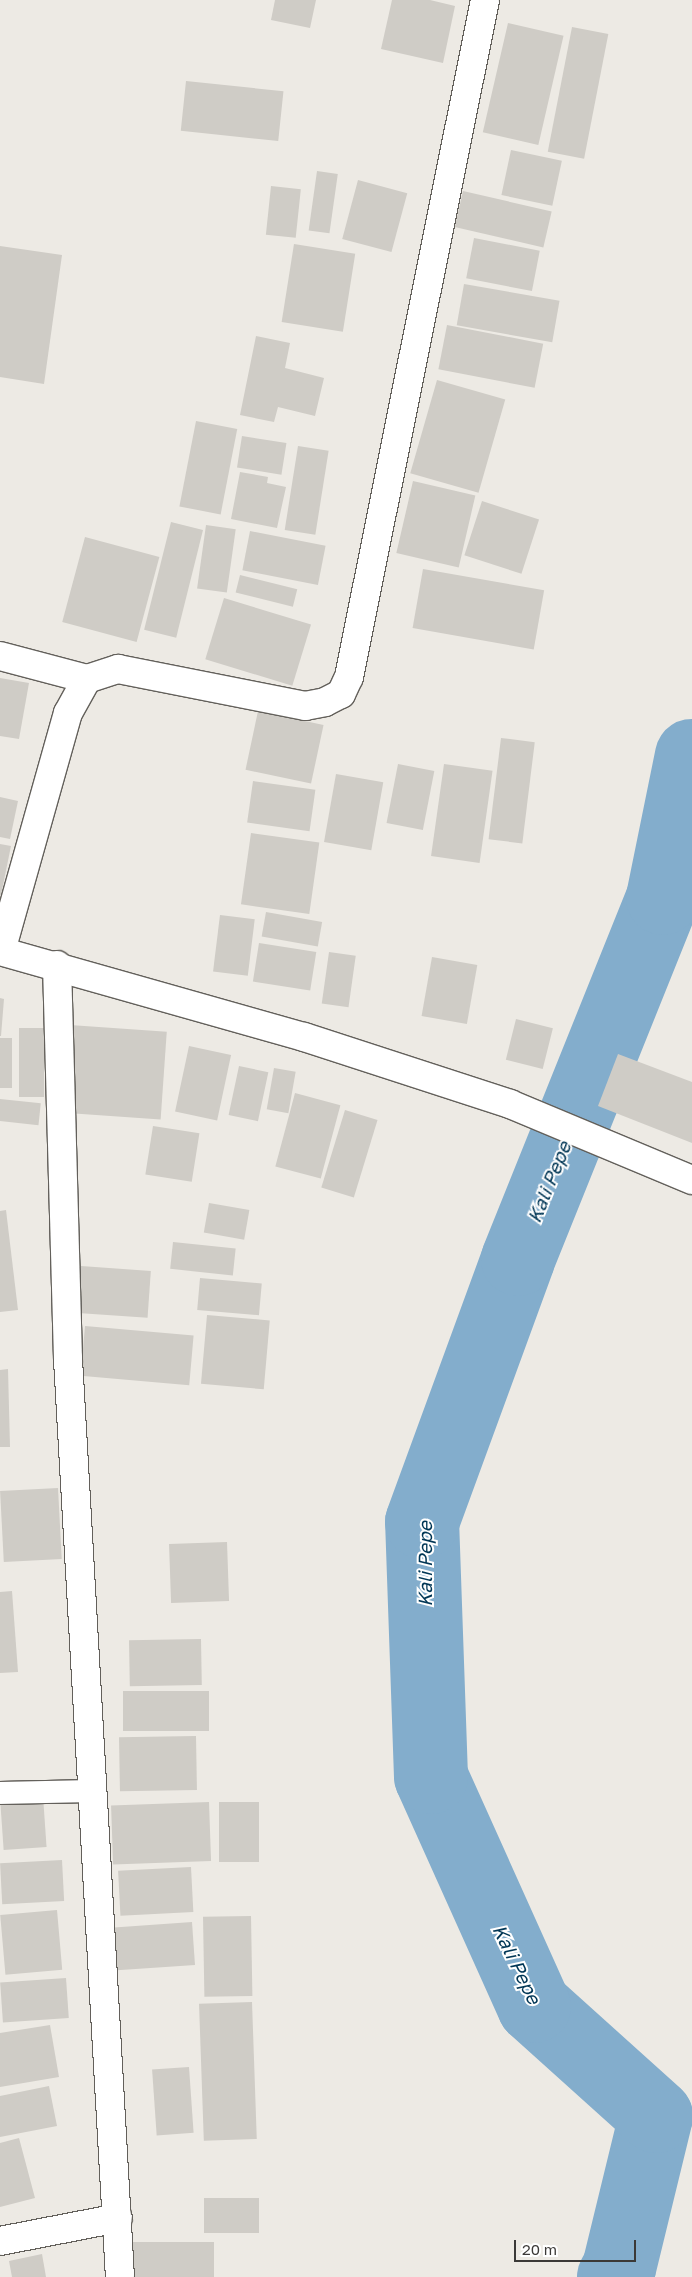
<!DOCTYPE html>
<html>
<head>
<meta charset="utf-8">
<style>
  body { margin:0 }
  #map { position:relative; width:692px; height:2277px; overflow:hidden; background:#edeae4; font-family:"Golos Text",sans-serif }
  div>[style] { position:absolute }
  .river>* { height:74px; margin:-37px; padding:0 37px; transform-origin:37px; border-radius:37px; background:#83adcc }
  .building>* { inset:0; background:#cfccc6; transform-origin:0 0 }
  .roads { filter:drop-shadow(1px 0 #63605b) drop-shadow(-1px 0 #63605b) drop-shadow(0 1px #63605b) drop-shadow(0 -1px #63605b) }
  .lane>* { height:22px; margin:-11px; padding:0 11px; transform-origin:11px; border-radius:11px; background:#fff }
  .street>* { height:28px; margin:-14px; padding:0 14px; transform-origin:14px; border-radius:14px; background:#fff }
  .secondary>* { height:28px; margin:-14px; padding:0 14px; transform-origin:14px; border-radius:14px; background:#fff }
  span { translate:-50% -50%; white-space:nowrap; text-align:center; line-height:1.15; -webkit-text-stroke:4px #fff; paint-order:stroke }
  .water-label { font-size:19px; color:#003655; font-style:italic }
  .scale { position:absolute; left:514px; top:2240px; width:122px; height:22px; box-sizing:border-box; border:2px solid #3b3937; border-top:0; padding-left:6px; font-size:15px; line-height:18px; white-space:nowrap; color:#3b3937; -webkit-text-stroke:4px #fff; paint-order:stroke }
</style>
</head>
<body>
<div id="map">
  <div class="river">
    <div style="left:614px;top:2277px;width:10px;rotate:-61deg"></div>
    <div style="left:619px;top:2268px;width:156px;rotate:-76.3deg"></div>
    <div style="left:656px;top:2116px;width:164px;rotate:-138deg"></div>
    <div style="left:534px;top:2006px;width:251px;rotate:-114.2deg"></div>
    <div style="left:431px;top:1777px;width:255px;rotate:-92deg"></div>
    <div style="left:422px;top:1522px;width:280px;rotate:-69.9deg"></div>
    <div style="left:518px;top:1259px;width:389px;rotate:-68.1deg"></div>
    <div style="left:663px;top:898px;width:145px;rotate:-78.5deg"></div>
  </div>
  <div class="building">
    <div style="clip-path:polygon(275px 0,316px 0,310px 28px,271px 20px)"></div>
    <div style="clip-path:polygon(392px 0,430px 0,455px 6px,443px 63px,381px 49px)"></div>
    <div style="left:508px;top:23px;width:57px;height:112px;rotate:13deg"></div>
    <div style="left:572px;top:27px;width:37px;height:127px;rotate:11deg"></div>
    <div style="left:186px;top:81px;width:98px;height:50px;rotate:6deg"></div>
    <div style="left:511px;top:150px;width:52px;height:46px;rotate:12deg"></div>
    <div style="left:317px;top:171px;width:21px;height:60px;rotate:8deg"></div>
    <div style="left:358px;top:180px;width:51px;height:61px;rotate:15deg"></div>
    <div style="left:271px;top:186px;width:30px;height:49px;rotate:6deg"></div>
    <div style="left:463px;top:191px;width:91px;height:37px;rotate:13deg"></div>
    <div style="left:474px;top:238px;width:67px;height:41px;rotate:11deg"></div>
    <div style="left:294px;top:244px;width:62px;height:79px;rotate:9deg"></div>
    <div style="clip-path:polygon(0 246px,62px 255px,44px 384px,0 377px)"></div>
    <div style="left:464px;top:284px;width:97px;height:42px;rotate:10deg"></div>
    <div style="left:447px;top:325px;width:98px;height:45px;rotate:11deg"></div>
    <div style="clip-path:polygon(256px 336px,290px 343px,285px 368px,324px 378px,315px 416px,278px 407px,274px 422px,240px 415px)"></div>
    <div style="left:437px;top:380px;width:71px;height:97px;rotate:16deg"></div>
    <div style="left:196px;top:421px;width:42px;height:87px;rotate:11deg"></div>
    <div style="left:242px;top:436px;width:45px;height:32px;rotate:9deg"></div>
    <div style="left:298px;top:446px;width:31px;height:85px;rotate:9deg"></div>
    <div style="clip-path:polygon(240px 472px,268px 477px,267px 483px,286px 487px,277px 528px,231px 519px)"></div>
    <div style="left:413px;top:481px;width:64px;height:74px;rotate:13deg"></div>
    <div style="left:482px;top:501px;width:60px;height:57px;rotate:18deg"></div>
    <div style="left:171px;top:522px;width:33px;height:111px;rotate:14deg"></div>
    <div style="left:206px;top:525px;width:30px;height:64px;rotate:8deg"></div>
    <div style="left:250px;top:531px;width:77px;height:40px;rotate:11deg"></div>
    <div style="left:85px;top:537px;width:77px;height:88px;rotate:15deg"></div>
    <div style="left:423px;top:569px;width:123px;height:60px;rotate:10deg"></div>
    <div style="left:240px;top:575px;width:59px;height:18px;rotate:14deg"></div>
    <div style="left:224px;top:598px;width:91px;height:64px;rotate:17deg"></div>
    <div style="clip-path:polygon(0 678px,29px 683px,19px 739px,0 736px)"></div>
    <div style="left:258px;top:711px;width:67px;height:60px;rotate:12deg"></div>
    <div style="left:501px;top:738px;width:34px;height:102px;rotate:7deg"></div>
    <div style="left:398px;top:764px;width:37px;height:60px;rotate:11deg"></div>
    <div style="left:444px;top:764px;width:49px;height:93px;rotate:8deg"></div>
    <div style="left:336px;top:774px;width:48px;height:69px;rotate:10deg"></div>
    <div style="left:253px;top:781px;width:63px;height:42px;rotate:8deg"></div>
    <div style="clip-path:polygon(0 797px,18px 801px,10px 839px,0 837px)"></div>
    <div style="left:251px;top:833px;width:69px;height:72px;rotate:8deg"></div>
    <div style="clip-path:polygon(0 844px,11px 846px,1px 895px,0 895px)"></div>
    <div style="left:266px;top:912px;width:57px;height:25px;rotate:10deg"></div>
    <div style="left:220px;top:915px;width:35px;height:57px;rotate:7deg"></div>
    <div style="left:259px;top:943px;width:58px;height:39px;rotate:9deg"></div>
    <div style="left:329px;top:952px;width:27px;height:52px;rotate:8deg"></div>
    <div style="left:432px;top:957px;width:46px;height:60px;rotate:10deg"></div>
    <div style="clip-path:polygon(0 998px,4px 999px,1px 1036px,0 1036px)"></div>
    <div style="left:516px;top:1019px;width:38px;height:42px;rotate:14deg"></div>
    <div style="left:70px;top:1025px;width:97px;height:88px;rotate:4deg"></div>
    <div style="left:19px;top:1028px;width:25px;height:69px"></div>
    <div style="left:0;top:1038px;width:12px;height:50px"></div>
    <div style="left:189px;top:1046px;width:43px;height:67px;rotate:12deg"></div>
    <div style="clip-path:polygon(618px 1054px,692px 1082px,692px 1143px,598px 1106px)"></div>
    <div style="left:239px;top:1066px;width:30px;height:50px;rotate:12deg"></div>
    <div style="left:274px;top:1068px;width:22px;height:42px;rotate:10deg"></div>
    <div style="left:295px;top:1093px;width:47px;height:76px;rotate:15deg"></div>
    <div style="left:0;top:1099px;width:41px;height:22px;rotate:6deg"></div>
    <div style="left:345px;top:1110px;width:34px;height:81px;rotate:17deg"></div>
    <div style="left:153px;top:1126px;width:47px;height:49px;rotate:9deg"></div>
    <div style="left:209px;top:1203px;width:41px;height:30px;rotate:10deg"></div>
    <div style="clip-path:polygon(6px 1210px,18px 1310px,0 1312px,0 1211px)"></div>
    <div style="left:173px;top:1242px;width:63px;height:27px;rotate:6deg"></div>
    <div style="left:81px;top:1266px;width:70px;height:47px;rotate:4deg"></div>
    <div style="left:200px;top:1278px;width:62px;height:32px;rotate:5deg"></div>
    <div style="left:207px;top:1315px;width:63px;height:69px;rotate:5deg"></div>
    <div style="left:85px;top:1326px;width:109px;height:50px;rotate:5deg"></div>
    <div style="clip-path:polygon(8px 1369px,10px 1447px,0 1447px,0 1370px)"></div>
    <div style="left:58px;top:1488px;width:71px;height:58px;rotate:87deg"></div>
    <div style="left:227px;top:1542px;width:59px;height:58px;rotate:88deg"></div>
    <div style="clip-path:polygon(12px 1591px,18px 1672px,0 1673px,0 1592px)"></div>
    <div style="left:201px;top:1639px;width:46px;height:72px;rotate:89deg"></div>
    <div style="left:209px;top:1691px;width:40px;height:86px;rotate:90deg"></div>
    <div style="left:196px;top:1736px;width:54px;height:77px;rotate:89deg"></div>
    <div style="left:43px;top:1796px;width:51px;height:43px;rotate:86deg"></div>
    <div style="left:209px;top:1802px;width:59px;height:98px;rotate:88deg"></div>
    <div style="left:259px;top:1802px;width:60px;height:40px;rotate:90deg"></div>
    <div style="left:62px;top:1860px;width:41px;height:62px;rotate:87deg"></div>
    <div style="left:191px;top:1867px;width:45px;height:73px;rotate:87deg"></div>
    <div style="left:57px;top:1910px;width:60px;height:57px;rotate:85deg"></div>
    <div style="left:251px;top:1916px;width:80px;height:48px;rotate:89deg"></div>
    <div style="left:192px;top:1922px;width:43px;height:78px;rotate:86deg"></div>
    <div style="left:66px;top:1978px;width:40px;height:66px;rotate:86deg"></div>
    <div style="left:252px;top:2002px;width:137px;height:53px;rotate:88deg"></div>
    <div style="clip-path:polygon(50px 2025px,59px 2077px,0 2087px,0 2033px)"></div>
    <div style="left:189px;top:2067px;width:66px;height:37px;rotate:86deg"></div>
    <div style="clip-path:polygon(49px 2086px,57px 2126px,0 2137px,0 2096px)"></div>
    <div style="clip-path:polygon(19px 2138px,35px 2198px,0 2207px,0 2143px)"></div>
    <div style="left:259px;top:2198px;width:35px;height:55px;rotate:90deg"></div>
    <div style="left:128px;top:2242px;width:86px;height:35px"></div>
    <div style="clip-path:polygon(42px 2254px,46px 2277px,12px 2277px,9px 2261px)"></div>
  </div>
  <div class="roads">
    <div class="lane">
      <div style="left:0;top:1793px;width:93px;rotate:-1.2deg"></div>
    </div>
    <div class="street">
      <div style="left:0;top:656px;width:90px;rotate:14.8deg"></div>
      <div style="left:1px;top:951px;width:247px;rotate:-74.3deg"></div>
      <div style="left:68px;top:713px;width:39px;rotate:-61deg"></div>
      <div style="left:87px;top:679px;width:33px;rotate:-18deg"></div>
      <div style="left:118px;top:669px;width:191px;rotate:11.2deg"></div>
      <div style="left:305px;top:706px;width:20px;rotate:-11deg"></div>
      <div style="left:325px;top:702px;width:18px;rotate:-27deg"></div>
      <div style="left:341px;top:694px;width:19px;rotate:-65deg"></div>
      <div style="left:349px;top:677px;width:691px;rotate:-78.64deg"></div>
      <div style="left:57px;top:965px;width:394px;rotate:88.4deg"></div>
      <div style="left:68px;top:1359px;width:919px;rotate:86.76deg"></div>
      <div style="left:0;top:2241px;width:120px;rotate:-11deg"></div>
    </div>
    <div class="secondary">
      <div style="left:0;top:951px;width:316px;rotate:15.8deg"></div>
      <div style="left:304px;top:1037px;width:217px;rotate:18deg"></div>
      <div style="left:510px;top:1104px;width:197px;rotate:22.7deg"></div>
    </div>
  </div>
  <div class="water-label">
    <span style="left:549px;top:1182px;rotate:-68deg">Kali Pepe</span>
    <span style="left:425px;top:1564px;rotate:-90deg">Kali Pepe</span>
    <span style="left:517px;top:1964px;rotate:64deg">Kali Pepe</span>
  </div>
  <div class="scale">20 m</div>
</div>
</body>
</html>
